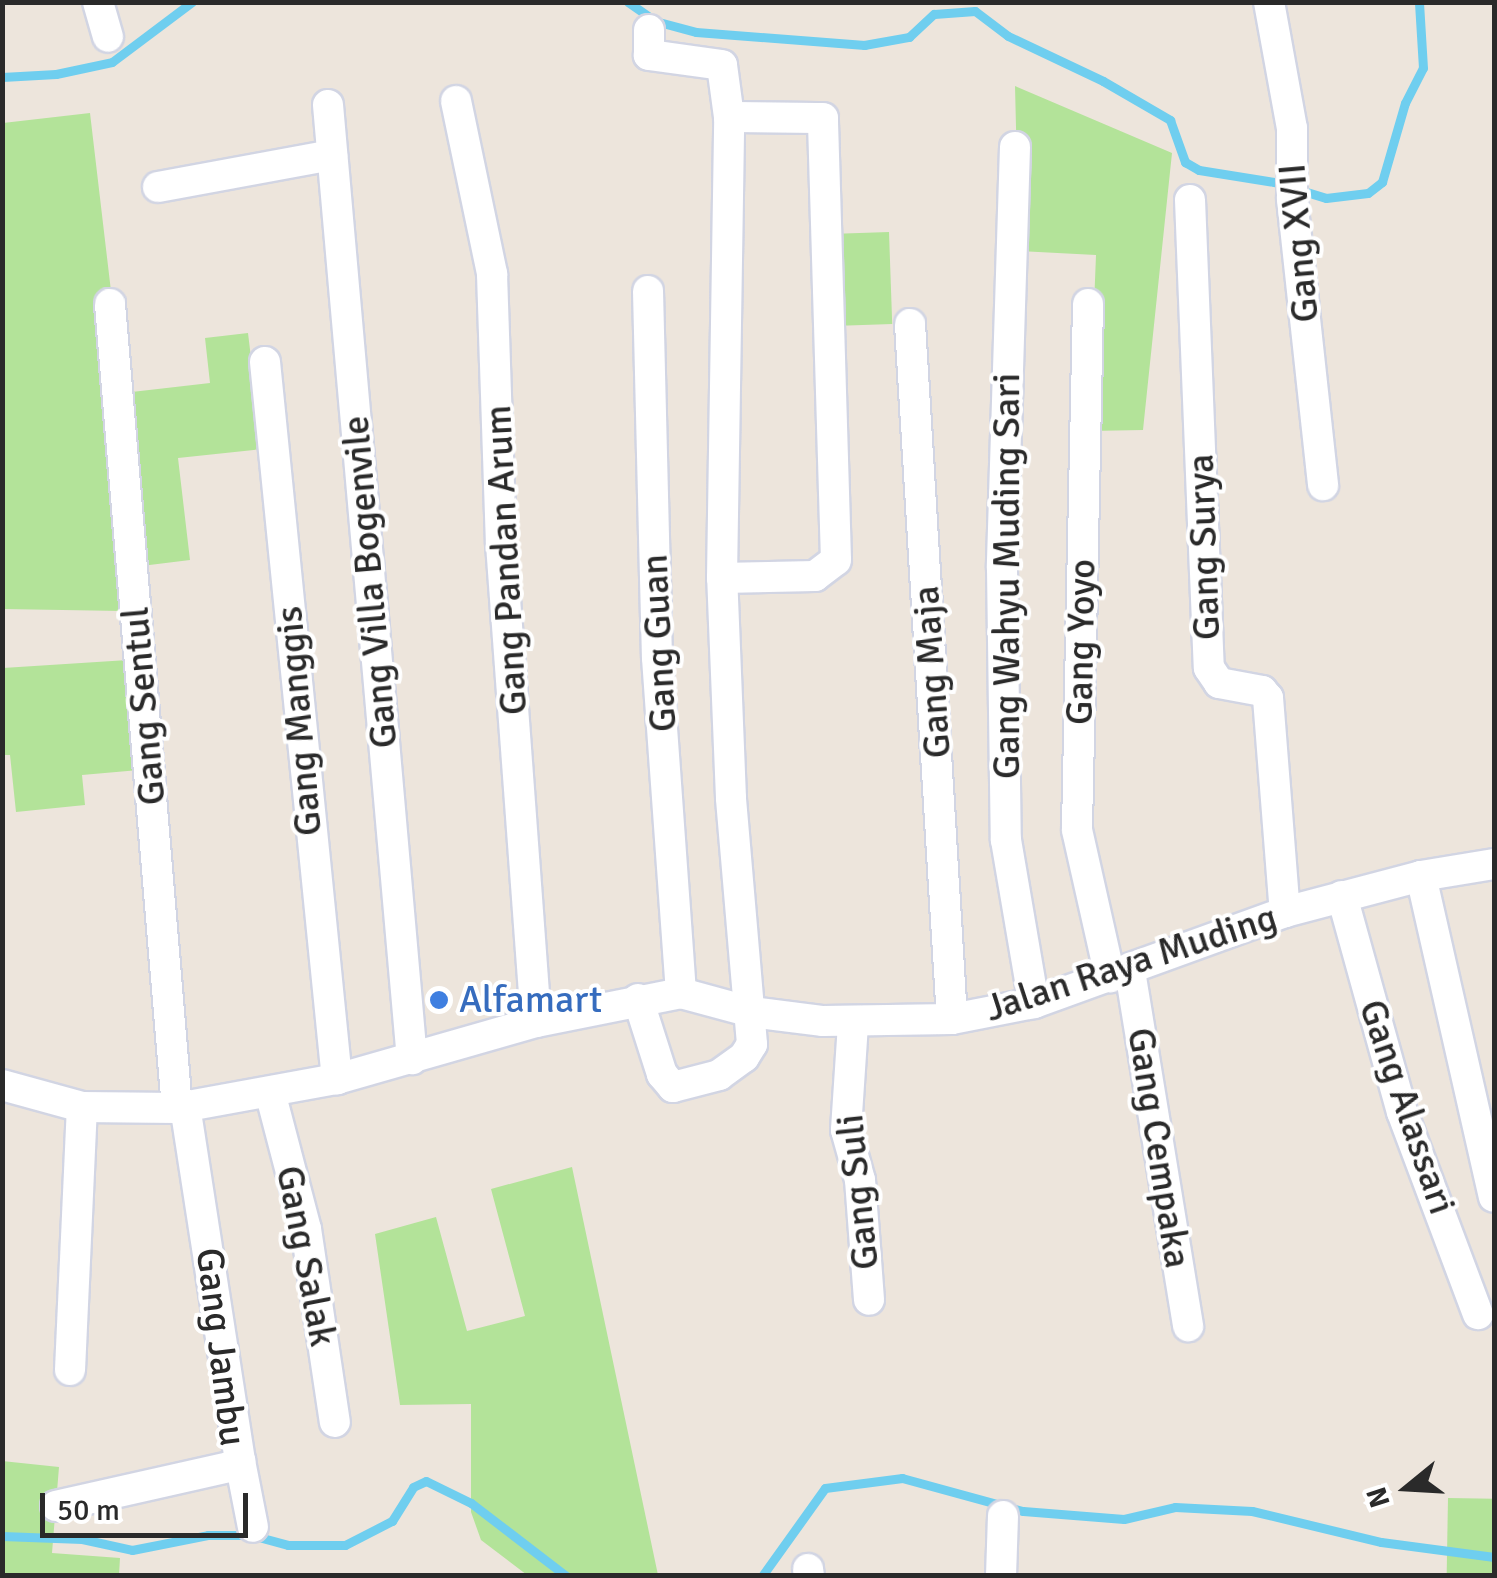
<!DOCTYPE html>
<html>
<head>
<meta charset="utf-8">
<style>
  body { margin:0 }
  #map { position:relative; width:1497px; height:1578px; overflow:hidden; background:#ede5dc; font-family:Signika,sans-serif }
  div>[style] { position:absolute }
  .green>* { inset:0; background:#b3e399; transform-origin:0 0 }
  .stream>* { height:9px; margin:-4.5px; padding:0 4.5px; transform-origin:4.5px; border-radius:4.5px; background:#6fceef }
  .roads { filter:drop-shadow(2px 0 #d2d5e3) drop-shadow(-2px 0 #d2d5e3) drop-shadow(0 2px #d2d5e3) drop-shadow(0 -2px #d2d5e3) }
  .street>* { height:30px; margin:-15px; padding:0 15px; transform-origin:15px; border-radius:15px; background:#fff }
  .dots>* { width:28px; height:28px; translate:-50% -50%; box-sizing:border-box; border:5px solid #fff; border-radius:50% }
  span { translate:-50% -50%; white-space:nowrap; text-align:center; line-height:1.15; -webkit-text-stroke:8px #fff; paint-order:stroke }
  .street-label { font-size:38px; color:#2a2a2a }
  .shop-label { font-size:38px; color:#366cbe }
  .left { translate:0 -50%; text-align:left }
  .frame { position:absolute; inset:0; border:5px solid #2a2a2a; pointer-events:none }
  .north { position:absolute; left:1357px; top:1438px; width:100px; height:100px; -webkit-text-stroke:8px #fff; paint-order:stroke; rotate:252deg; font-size:28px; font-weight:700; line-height:40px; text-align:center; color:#2a2a2a }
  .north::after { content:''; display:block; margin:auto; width:35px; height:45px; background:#2a2a2a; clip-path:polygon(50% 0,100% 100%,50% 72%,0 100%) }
  .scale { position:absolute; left:40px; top:1493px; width:208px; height:45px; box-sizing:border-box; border:5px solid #2a2a2a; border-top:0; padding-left:12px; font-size:30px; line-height:35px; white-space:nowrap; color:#2a2a2a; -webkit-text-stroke:8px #fff; paint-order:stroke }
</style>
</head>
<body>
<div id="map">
  <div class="green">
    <div style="clip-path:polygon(1015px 86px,1172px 153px,1143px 430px,1089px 431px,1096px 255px,1019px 251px)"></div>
    <div style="clip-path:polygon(90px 113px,123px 393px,210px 383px,205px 338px,248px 333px,262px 449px,178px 458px,190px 560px,117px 569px,122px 611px,3px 609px,3px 123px)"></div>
    <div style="left:889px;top:232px;width:92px;height:59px;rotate:88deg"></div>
    <div style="clip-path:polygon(128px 660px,139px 770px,82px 775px,85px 805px,16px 812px,10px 755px,3px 755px,3px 668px)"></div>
    <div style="clip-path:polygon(572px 1167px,627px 1428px,658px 1575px,527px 1575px,481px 1540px,471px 1512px,471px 1404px,400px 1405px,375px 1234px,436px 1217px,467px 1331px,525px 1316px,491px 1189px)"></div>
    <div style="clip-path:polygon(2px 1461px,59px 1467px,52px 1553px,120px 1558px,119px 1575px,3px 1575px)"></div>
    <div style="left:1448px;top:1498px;width:46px;height:77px;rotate:1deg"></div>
  </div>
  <div class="stream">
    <div style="left:628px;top:2px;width:33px;rotate:35deg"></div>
    <div style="left:655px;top:21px;width:42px;rotate:15deg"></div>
    <div style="left:696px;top:32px;width:169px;rotate:4.4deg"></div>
    <div style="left:864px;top:45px;width:46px;rotate:-10.1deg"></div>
    <div style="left:909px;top:37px;width:34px;rotate:-43deg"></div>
    <div style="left:934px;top:14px;width:41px;rotate:-4.2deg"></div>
    <div style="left:975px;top:11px;width:41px;rotate:37.1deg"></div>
    <div style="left:1008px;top:36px;width:105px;rotate:25.3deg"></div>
    <div style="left:1103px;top:81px;width:78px;rotate:30.2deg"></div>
    <div style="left:1170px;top:120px;width:45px;rotate:70.3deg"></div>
    <div style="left:1185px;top:162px;width:16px;rotate:30deg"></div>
    <div style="left:1199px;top:170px;width:76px;rotate:9.1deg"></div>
    <div style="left:1274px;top:182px;width:54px;rotate:17.1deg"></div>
    <div style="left:1326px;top:198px;width:42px;rotate:-6.8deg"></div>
    <div style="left:1368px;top:193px;width:18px;rotate:-38deg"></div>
    <div style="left:1382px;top:182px;width:82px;rotate:-73.8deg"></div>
    <div style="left:1405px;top:103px;width:39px;rotate:-63deg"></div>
    <div style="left:1423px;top:68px;width:66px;rotate:-93.5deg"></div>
    <div style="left:2px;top:77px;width:54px;rotate:-3.2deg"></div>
    <div style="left:56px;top:74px;width:57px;rotate:-12.1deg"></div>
    <div style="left:112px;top:62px;width:100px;rotate:-36.9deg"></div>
    <div style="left:2px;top:1536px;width:80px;rotate:2.1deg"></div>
    <div style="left:82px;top:1539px;width:51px;rotate:12.4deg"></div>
    <div style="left:132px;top:1550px;width:77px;rotate:-11.2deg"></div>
    <div style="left:208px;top:1535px;width:43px"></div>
    <div style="left:251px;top:1535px;width:38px;rotate:15deg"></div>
    <div style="left:288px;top:1545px;width:57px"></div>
    <div style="left:345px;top:1545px;width:53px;rotate:-27.1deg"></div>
    <div style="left:392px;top:1521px;width:40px;rotate:-58deg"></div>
    <div style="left:413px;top:1487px;width:14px;rotate:-25deg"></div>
    <div style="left:426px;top:1481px;width:50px;rotate:26.1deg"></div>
    <div style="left:471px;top:1503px;width:120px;rotate:37.5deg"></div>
    <div style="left:762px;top:1576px;width:108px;rotate:-54.4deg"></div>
    <div style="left:825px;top:1488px;width:78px;rotate:-7.4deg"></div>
    <div style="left:902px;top:1478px;width:125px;rotate:15.3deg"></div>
    <div style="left:1023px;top:1511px;width:101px;rotate:4.5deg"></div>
    <div style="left:1124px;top:1519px;width:52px;rotate:-13.2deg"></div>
    <div style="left:1175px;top:1507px;width:77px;rotate:3deg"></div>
    <div style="left:1252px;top:1511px;width:133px;rotate:13.5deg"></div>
    <div style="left:1381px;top:1542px;width:114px;rotate:7.6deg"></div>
  </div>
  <div class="roads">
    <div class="street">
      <div style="left:98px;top:2px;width:36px;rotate:74deg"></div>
      <div style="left:1269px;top:2px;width:128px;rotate:79.7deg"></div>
      <div style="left:1292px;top:128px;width:71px;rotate:90deg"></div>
      <div style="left:1292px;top:199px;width:288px;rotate:83.8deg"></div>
      <div style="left:456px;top:101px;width:177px;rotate:78.2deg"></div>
      <div style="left:492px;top:274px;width:270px;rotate:88.1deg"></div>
      <div style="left:501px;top:544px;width:479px;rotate:85.8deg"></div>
      <div style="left:328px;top:105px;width:958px;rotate:84.97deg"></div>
      <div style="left:1015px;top:147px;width:421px;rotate:91.8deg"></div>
      <div style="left:1002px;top:568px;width:272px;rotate:89.2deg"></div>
      <div style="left:1006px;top:840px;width:165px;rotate:80.3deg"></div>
      <div style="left:158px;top:187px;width:177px;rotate:-10.4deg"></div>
      <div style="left:1190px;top:200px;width:468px;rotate:87.7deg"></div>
      <div style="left:1209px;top:668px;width:18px;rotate:56deg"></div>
      <div style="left:1219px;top:683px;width:44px;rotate:10.5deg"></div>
      <div style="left:1262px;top:691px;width:9px;rotate:49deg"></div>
      <div style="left:1268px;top:698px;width:215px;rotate:85.5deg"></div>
      <div style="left:648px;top:291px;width:367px;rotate:88.6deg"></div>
      <div style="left:657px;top:658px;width:336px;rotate:85.9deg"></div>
      <div style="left:110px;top:304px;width:807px;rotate:85.24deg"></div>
      <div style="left:1088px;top:304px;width:526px;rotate:91.2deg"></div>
      <div style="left:1077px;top:830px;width:151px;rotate:77.3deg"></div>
      <div style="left:910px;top:324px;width:696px;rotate:86.54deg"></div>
      <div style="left:265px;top:362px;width:721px;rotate:84.27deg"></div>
      <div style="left:722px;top:578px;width:93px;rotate:-1.2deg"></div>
      <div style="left:815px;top:576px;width:26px;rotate:-37deg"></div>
      <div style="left:836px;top:560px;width:442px;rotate:-91.7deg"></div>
      <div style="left:823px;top:118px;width:94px;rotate:-179.4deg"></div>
      <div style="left:1421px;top:876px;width:329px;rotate:77.2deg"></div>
      <div style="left:1342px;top:896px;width:224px;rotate:74.5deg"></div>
      <div style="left:1402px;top:1112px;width:216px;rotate:69.4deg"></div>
      <div style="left:1130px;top:971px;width:360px;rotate:80.7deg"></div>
      <div style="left:638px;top:999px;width:79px;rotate:72.3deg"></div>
      <div style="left:662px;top:1074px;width:17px;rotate:50deg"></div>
      <div style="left:673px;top:1087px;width:48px;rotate:-14.6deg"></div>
      <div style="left:719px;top:1075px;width:31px;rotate:-36deg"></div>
      <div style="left:744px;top:1057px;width:15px;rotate:-58deg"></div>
      <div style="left:752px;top:1044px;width:247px;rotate:-94.9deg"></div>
      <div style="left:731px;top:798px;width:220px;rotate:-92.3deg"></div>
      <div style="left:722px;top:578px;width:461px;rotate:-89.1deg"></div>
      <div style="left:729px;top:117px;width:52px;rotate:-97.7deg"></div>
      <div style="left:722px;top:65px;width:74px;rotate:-172.2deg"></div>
      <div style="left:649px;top:55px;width:25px;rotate:-90deg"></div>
      <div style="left:853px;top:1024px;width:106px;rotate:93.8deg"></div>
      <div style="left:846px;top:1130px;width:52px;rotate:74.4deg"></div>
      <div style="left:860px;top:1180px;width:120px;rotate:85.7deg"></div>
      <div style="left:2px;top:1085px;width:83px;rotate:15.4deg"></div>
      <div style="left:82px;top:1107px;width:95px;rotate:0.6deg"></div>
      <div style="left:177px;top:1108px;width:163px;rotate:-10.3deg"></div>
      <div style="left:337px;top:1079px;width:207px;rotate:-16deg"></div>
      <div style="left:536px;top:1022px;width:148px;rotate:-11.3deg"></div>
      <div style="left:681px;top:993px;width:73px;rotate:15.2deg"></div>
      <div style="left:751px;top:1012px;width:73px;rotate:7.1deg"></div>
      <div style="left:823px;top:1021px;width:129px;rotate:-0.9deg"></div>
      <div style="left:952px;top:1019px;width:84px;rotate:-11deg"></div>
      <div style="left:1034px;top:1003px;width:267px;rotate:-19.9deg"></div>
      <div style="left:1285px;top:912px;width:141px;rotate:-14.8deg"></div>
      <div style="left:1421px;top:876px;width:74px;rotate:-9.3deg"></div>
      <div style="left:270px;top:1092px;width:142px;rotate:75.3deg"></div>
      <div style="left:306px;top:1229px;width:195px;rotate:81.5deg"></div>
      <div style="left:70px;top:1370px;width:263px;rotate:-87.4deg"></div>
      <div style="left:240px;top:1461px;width:67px;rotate:78.9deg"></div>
      <div style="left:56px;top:1506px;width:177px;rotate:-12.7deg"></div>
      <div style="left:229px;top:1467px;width:13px;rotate:-29deg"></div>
      <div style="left:240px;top:1461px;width:358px;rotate:-98.8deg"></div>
      <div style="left:808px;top:1569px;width:7px;rotate:82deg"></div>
      <div style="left:1001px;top:1576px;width:60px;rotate:-88.1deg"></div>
    </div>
  </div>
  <div class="dots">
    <div style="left:439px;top:1000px;background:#3f7fe0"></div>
  </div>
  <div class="street-label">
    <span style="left:1299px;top:243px;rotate:-95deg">Gang XVII</span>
    <span style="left:1204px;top:547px;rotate:-92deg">Gang Surya</span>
    <span style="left:506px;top:560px;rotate:-93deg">Gang Pandan Arum</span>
    <span style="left:1007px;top:576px;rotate:-90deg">Gang Wahyu Muding Sari</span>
    <span style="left:370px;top:582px;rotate:-95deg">Gang Villa Bogenvile</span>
    <span style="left:1081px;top:642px;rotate:-89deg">Gang Yoyo</span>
    <span style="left:659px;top:643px;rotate:-93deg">Gang Guan</span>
    <span style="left:932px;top:672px;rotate:-94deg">Gang Maja</span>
    <span style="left:144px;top:706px;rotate:-95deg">Gang Sentul</span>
    <span style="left:299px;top:721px;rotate:-95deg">Gang Manggis</span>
    <span style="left:1131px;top:963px;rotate:-18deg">Jalan Raya Muding</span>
    <span style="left:1407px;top:1107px;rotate:71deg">Gang Alassari</span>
    <span style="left:1159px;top:1148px;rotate:81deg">Gang Cempaka</span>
    <span style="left:858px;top:1192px;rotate:-96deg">Gang Suli</span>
    <span style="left:306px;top:1256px;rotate:79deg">Gang Salak</span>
    <span style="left:221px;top:1347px;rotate:83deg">Gang Jambu</span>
  </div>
  <div class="shop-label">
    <span class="left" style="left:459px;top:1000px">Alfamart</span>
  </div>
  <div class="frame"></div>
  <div class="north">N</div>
  <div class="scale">50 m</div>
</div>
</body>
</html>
